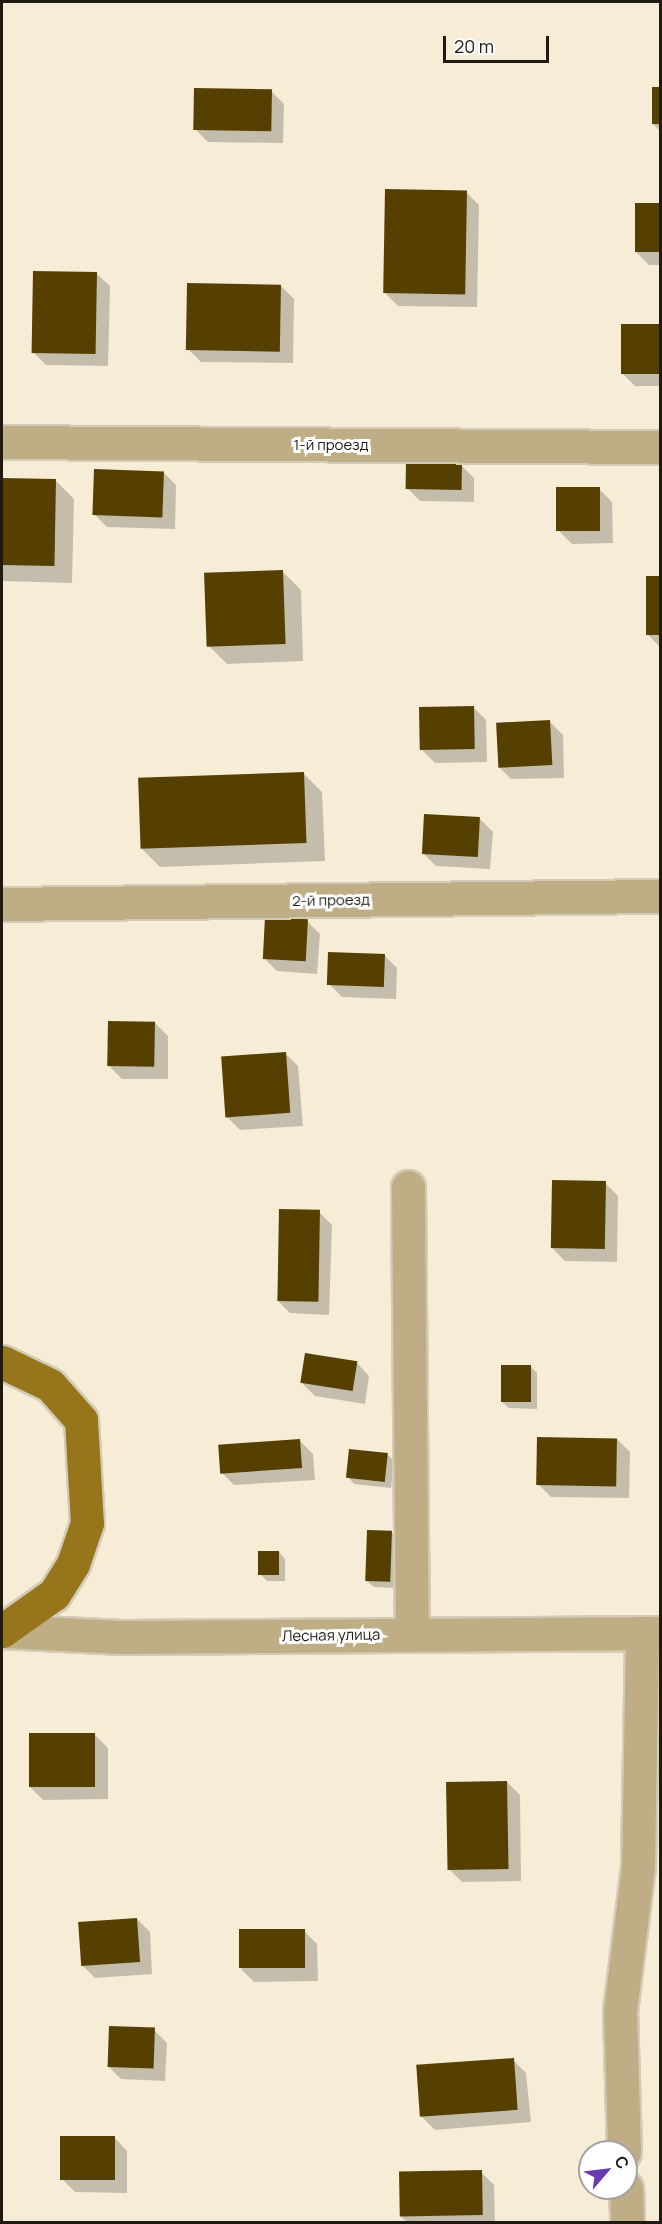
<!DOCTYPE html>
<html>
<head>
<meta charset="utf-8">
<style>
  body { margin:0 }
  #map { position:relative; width:662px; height:2224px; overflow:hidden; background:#f7edd7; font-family:Manrope,sans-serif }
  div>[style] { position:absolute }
  .shadow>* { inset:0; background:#0003 }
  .building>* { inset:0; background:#554001; transform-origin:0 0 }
  .roads { filter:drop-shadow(2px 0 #d4cbb7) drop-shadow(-2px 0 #d4cbb7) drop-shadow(0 2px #d4cbb7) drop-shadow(0 -2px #d4cbb7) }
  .minor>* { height:33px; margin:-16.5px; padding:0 16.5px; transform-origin:16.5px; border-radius:16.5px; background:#bfae85 }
  .major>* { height:33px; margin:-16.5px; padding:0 16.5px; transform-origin:16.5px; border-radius:16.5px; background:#97761b }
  span { translate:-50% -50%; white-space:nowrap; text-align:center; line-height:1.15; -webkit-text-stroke:6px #fff; paint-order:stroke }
  .street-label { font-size:15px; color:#1e1a12 }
  .frame { position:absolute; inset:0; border:3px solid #1e1a12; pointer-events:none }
  .north { position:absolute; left:578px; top:2140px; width:60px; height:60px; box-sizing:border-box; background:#fff; border:2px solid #a5a3a0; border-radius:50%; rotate:62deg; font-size:16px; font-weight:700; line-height:24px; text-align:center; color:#1e1a12 }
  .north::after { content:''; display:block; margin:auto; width:21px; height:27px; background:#6939b0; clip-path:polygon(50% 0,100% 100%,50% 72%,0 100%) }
  .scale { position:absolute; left:443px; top:36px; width:106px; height:27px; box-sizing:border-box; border:3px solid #1e1a12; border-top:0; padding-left:8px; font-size:18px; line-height:21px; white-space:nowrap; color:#1e1a12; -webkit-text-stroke:4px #fff; paint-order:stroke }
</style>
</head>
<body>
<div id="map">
  <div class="shadow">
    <div style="clip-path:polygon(654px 88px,660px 89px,660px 131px,653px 124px)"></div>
    <div style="clip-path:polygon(271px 91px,284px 104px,283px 143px,208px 142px,195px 129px)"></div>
    <div style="clip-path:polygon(466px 192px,479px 205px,477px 307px,398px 306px,385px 293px)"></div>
    <div style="clip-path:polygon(637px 204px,660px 205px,660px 265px,649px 265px,636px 252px)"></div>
    <div style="clip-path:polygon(97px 274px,110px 286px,108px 366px,46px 365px,33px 352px)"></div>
    <div style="clip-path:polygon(281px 286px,294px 299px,293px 363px,201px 362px,188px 349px)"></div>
    <div style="clip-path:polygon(622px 325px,660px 326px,660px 386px,635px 386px,622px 373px)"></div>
    <div style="clip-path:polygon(461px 465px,474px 478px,474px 502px,420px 501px,407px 488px)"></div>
    <div style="clip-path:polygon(163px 472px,176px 485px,175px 529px,107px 527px,94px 514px)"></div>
    <div style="clip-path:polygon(2px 479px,55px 480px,74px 499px,72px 583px,2px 581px)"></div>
    <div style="clip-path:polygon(599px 489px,612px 502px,613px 543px,572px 544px,559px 531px)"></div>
    <div style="clip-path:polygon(283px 572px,301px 590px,303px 661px,227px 664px,209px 646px)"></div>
    <div style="clip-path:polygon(647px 577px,660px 577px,660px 647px,647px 634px)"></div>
    <div style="clip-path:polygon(473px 707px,486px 720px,487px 762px,435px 763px,422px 750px)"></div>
    <div style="clip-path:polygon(550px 722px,563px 735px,564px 778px,511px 779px,498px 766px)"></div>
    <div style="clip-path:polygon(304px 774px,322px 792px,325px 861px,160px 867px,142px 849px)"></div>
    <div style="clip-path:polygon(480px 819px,493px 832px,490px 869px,436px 866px,423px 853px)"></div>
    <div style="clip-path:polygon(307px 921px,320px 934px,317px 974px,277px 971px,264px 958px)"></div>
    <div style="clip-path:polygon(384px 955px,397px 968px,396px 999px,342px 997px,329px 984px)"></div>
    <div style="clip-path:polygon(155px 1023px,168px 1036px,168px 1079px,122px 1079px,109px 1066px)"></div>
    <div style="clip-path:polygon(285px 1053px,298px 1066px,303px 1126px,240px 1130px,227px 1117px)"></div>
    <div style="clip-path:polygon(605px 1183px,618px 1196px,617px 1262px,565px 1261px,552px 1248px)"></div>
    <div style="clip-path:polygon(319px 1212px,332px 1225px,329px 1315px,290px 1313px,277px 1300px)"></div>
    <div style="clip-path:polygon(357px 1363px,369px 1376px,365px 1404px,315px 1396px,302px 1383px)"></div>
    <div style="clip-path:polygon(531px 1367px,537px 1373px,537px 1409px,509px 1408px,502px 1402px)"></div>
    <div style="clip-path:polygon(617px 1439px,630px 1452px,629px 1498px,551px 1497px,538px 1484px)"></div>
    <div style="clip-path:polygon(300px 1441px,313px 1454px,315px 1480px,234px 1485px,221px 1472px)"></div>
    <div style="clip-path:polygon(388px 1455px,394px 1461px,391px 1488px,354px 1484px,348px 1477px)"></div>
    <div style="clip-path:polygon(391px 1532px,398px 1539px,396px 1588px,374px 1587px,367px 1581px)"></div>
    <div style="clip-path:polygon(279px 1552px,285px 1559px,285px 1581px,267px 1581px,261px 1575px)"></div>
    <div style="clip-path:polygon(95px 1735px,108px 1748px,108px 1799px,43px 1800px,30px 1787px)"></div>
    <div style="clip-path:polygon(507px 1782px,520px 1795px,521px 1881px,462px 1882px,449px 1869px)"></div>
    <div style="clip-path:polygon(137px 1919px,150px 1932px,152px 1974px,95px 1978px,82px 1965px)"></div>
    <div style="clip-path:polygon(304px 1931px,317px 1944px,318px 1981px,254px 1982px,241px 1969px)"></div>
    <div style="clip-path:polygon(154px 2030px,167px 2043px,165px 2081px,121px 2079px,108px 2066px)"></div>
    <div style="clip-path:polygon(513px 2060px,526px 2073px,531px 2122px,435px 2130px,422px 2117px)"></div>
    <div style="clip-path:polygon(115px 2138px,127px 2151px,127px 2193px,75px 2192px,62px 2179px)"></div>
    <div style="clip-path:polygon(481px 2172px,494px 2185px,495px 2222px,407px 2222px,401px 2217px)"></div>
  </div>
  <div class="building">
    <div style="left:652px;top:87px;width:8px;height:37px"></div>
    <div style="left:194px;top:88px;width:78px;height:42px;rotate:1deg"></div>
    <div style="left:385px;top:189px;width:82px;height:104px;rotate:1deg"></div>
    <div style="left:635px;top:203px;width:25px;height:49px"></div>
    <div style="left:33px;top:271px;width:64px;height:82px;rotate:1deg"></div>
    <div style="left:187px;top:283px;width:94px;height:67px;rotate:1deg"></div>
    <div style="left:621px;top:324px;width:39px;height:50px"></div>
    <div style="left:406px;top:463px;width:56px;height:26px;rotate:1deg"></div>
    <div style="left:94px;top:469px;width:70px;height:46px;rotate:2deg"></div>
    <div style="left:2px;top:478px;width:54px;height:87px;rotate:1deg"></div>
    <div style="left:600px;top:487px;width:44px;height:44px;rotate:90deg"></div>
    <div style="left:283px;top:570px;width:74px;height:79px;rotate:88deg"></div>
    <div style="left:646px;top:576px;width:14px;height:59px"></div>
    <div style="left:474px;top:706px;width:43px;height:55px;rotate:89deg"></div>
    <div style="left:550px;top:720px;width:45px;height:54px;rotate:87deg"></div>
    <div style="left:304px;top:772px;width:71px;height:166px;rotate:88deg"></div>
    <div style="left:424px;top:814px;width:56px;height:40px;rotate:3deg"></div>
    <div style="left:265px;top:917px;width:43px;height:42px;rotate:3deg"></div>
    <div style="left:328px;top:952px;width:57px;height:33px;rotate:2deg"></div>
    <div style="left:108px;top:1021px;width:47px;height:45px;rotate:1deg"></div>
    <div style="left:286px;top:1052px;width:61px;height:65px;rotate:86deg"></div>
    <div style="left:552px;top:1180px;width:54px;height:68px;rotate:1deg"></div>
    <div style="left:279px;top:1209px;width:41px;height:92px;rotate:1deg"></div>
    <div style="left:305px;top:1353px;width:53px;height:30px;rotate:9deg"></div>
    <div style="left:501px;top:1365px;width:30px;height:37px"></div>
    <div style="left:537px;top:1437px;width:80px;height:48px;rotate:1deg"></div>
    <div style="left:300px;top:1439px;width:29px;height:82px;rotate:86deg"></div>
    <div style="left:349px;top:1449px;width:39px;height:29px;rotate:6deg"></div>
    <div style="left:367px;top:1530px;width:25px;height:51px;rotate:2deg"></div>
    <div style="left:258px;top:1551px;width:21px;height:24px"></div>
    <div style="left:29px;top:1733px;width:66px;height:54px"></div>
    <div style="left:507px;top:1781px;width:88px;height:61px;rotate:89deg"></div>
    <div style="left:137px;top:1918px;width:44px;height:59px;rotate:86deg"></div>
    <div style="left:305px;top:1929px;width:39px;height:66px;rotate:90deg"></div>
    <div style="left:109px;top:2026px;width:46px;height:41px;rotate:2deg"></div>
    <div style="left:514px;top:2058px;width:52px;height:98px;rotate:86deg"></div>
    <div style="left:60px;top:2136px;width:55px;height:44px"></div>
    <div style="left:482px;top:2170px;width:45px;height:83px;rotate:89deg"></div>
  </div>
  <div class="roads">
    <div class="minor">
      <div style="left:2px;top:442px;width:658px;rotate:0.44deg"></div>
      <div style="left:2px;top:904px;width:658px;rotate:-0.7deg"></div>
      <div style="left:408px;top:1187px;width:447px;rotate:89.5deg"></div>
      <div style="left:2px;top:1631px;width:120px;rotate:2.9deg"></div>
      <div style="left:122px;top:1637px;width:538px;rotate:-0.43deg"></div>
      <div style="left:624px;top:2152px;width:141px;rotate:-91.6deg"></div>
      <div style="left:620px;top:2011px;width:146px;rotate:-82.9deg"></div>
      <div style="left:638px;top:1866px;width:233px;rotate:-89deg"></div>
      <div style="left:626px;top:2188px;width:34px;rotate:88deg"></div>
    </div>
    <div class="major">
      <div style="left:2px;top:1362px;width:53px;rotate:25.6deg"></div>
      <div style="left:50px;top:1385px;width:47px;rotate:48.5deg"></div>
      <div style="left:81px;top:1420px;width:103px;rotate:86.7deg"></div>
      <div style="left:87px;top:1523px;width:43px;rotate:108.9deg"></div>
      <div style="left:73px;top:1564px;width:36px;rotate:122deg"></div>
      <div style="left:54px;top:1594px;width:64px;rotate:144.6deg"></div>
    </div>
  </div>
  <div class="street-label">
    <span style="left:331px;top:445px">1-й проезд</span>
    <span style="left:331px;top:900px;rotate:-1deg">2-й проезд</span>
    <span style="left:331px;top:1635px;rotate:-1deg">Лесная улица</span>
  </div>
  <div class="frame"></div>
  <div class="north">С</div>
  <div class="scale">20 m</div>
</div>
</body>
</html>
